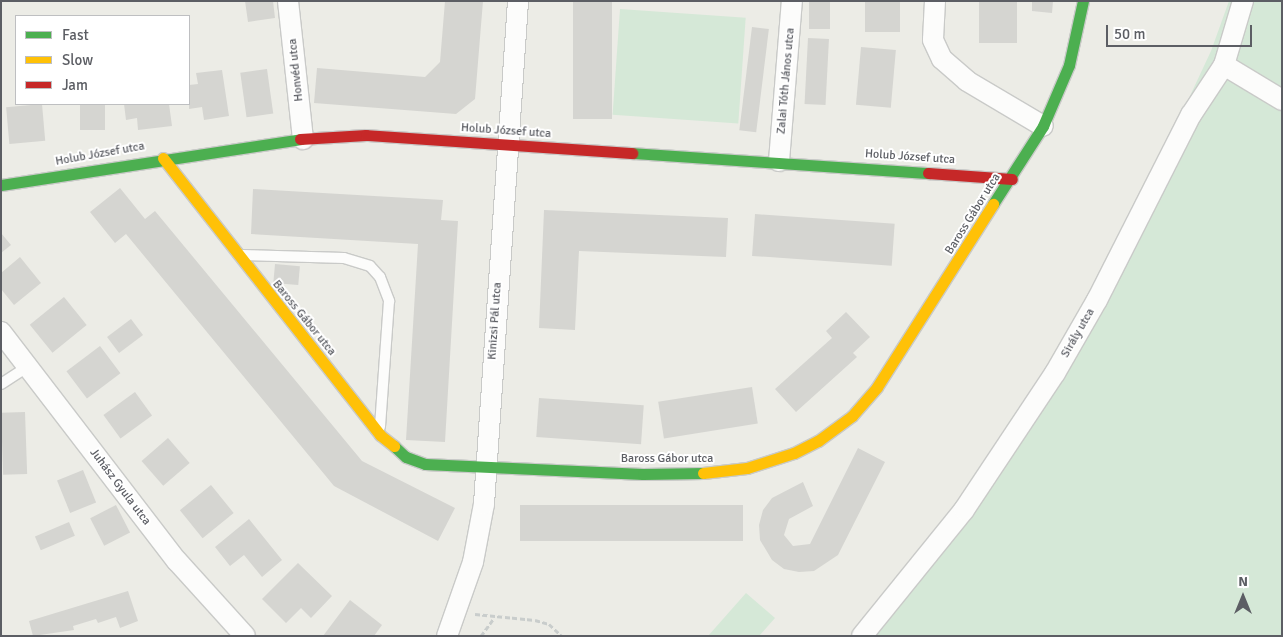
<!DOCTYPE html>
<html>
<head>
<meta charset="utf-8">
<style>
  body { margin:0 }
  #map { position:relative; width:1283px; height:637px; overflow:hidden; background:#ecece6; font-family:Signika,sans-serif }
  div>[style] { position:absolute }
  .green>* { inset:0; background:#d5e8d7; transform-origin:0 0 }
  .building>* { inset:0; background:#d5d5d1; transform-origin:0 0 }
  .path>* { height:3px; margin-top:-1.5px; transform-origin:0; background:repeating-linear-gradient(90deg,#c9cdcc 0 5px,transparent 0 7.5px) }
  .roads { filter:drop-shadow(1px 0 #c9cac8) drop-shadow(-1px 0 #c9cac8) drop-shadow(0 1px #c9cac8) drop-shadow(0 -1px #c9cac8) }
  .lane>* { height:10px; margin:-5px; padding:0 5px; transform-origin:5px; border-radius:5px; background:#fcfcfb }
  .street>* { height:20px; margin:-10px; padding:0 10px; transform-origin:10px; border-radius:10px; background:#fcfcfb }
  .fast>* { height:11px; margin:-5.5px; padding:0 5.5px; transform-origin:5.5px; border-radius:5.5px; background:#4caf50 }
  .slow>* { height:11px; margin:-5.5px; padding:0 5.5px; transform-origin:5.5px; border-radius:5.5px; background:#ffc107 }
  .jam>* { height:11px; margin:-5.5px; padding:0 5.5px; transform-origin:5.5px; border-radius:5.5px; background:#c62828 }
  span { translate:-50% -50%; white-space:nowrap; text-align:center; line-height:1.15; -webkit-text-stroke:4px #fff; paint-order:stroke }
  .street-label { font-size:12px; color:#5c5e64 }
  .frame { position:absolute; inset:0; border:2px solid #5c5e64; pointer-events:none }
  .legend { position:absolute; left:15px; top:15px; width:175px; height:90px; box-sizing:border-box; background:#fff; border:1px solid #bebfc1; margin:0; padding:6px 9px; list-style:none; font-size:15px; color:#5c5e64 }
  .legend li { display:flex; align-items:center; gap:10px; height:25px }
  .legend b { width:25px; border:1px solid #bebfc1 }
  .north { position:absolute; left:1218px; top:572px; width:50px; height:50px; -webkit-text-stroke:4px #fff; paint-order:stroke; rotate:0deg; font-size:14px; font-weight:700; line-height:20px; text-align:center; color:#5c5e64 }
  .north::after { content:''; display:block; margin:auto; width:18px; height:22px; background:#5c5e64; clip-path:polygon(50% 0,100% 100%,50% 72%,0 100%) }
  .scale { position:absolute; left:1106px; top:25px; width:146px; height:22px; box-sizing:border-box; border:2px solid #5c5e64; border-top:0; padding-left:6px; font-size:15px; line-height:18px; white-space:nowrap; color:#5c5e64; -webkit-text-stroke:4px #fff; paint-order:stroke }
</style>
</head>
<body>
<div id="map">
  <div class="green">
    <div style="clip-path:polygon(1229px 1px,1282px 1px,1282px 636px,857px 636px,1001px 448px,1067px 338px,1137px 209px,1211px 51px)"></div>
    <div style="left:620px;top:9px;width:126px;height:106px;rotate:4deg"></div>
    <div style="clip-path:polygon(746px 593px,775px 618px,759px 636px,708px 636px)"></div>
  </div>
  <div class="building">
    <div style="clip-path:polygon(245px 1px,273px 1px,275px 18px,248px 22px)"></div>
    <div style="clip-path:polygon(445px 1px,483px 1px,475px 99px,456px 114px,314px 103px,317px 68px,425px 77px,440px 62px)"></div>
    <div style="left:573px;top:1px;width:39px;height:118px"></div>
    <div style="left:809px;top:1px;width:21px;height:28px"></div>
    <div style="left:865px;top:1px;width:35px;height:31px"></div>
    <div style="left:979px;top:1px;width:38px;height:42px"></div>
    <div style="clip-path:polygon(1032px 1px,1053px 1px,1052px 13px,1032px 11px)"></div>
    <div style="left:752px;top:27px;width:17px;height:104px;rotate:7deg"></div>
    <div style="left:808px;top:38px;width:21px;height:66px;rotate:3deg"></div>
    <div style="left:861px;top:47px;width:35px;height:58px;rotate:5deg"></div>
    <div style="left:267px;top:69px;width:45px;height:27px;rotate:82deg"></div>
    <div style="clip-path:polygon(222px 70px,229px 116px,204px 120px,202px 107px,189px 109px,189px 85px,198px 84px,196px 73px)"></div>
    <div style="left:42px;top:104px;width:37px;height:36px;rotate:85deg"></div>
    <div style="left:80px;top:104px;width:25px;height:26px"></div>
    <div style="clip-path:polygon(124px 104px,169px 104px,172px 126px,138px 130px,137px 118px,126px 120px)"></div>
    <div style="clip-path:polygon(120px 188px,145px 219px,155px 211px,362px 461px,455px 508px,438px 541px,334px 486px,126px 234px,115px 243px,90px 212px)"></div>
    <div style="clip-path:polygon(253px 189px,443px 200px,441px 220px,458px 221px,445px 442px,406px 440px,418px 244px,251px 234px)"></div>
    <div style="clip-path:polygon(544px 210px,728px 218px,726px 257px,579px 251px,575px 330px,539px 328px)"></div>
    <div style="left:755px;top:214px;width:140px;height:42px;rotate:4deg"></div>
    <div style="clip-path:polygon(1px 233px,11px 245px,1px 253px)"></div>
    <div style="clip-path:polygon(20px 257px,41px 283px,14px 305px,1px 289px,1px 273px)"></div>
    <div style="left:275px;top:264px;width:25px;height:19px;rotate:5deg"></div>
    <div style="left:64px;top:297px;width:36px;height:44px;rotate:51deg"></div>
    <div style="clip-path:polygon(846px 312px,870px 337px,853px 353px,857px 357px,796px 412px,775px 389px,832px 338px,826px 331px)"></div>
    <div style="left:131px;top:319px;width:20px;height:30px;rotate:53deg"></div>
    <div style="left:100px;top:346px;width:34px;height:42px;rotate:53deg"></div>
    <div style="left:752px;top:387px;width:37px;height:95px;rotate:81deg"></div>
    <div style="left:135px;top:392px;width:29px;height:39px;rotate:54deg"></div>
    <div style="left:539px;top:398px;width:105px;height:39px;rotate:4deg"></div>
    <div style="left:25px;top:412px;width:62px;height:24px;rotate:88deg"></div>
    <div style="left:168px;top:438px;width:33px;height:35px;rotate:49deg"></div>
    <div style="clip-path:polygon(858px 448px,885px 462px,838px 555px,814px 571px,799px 572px,784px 569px,772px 560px,760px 540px,759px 525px,763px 510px,772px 498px,803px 482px,813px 506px,789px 519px,784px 535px,793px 546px,810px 544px)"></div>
    <div style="left:83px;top:470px;width:35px;height:28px;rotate:68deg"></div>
    <div style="left:211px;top:485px;width:36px;height:40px;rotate:51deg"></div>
    <div style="left:116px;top:505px;width:31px;height:29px;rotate:63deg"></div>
    <div style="left:520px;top:505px;width:223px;height:36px"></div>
    <div style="clip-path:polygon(249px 519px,282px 560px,262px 577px,244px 555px,230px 566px,215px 547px)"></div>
    <div style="left:69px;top:522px;width:15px;height:37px;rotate:67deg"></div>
    <div style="clip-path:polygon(298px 563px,332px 596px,311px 618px,301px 608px,286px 623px,262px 599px)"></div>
    <div style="clip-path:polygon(128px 591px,138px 621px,120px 628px,116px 617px,98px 623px,96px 619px,73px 626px,74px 630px,33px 636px,29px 621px)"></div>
    <div style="clip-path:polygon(350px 600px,382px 625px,374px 636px,323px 636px)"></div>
  </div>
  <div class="path">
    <div style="left:475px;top:614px;width:60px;rotate:5.7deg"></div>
    <div style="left:535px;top:620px;width:15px;rotate:16deg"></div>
    <div style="left:549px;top:624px;width:18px;rotate:43deg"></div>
    <div style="left:481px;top:636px;width:22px;rotate:-54deg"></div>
  </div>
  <div class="roads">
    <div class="lane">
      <div style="left:243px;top:255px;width:101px;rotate:1.7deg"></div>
      <div style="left:344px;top:258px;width:27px;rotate:17deg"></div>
      <div style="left:370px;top:266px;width:15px;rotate:48deg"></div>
      <div style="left:380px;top:277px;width:26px;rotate:69deg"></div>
      <div style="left:389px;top:301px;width:126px;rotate:94.1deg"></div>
      <div style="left:1px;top:384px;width:33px;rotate:-33deg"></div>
    </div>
    <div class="street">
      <div style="left:288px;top:1px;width:139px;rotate:83.8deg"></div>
      <div style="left:935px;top:1px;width:39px;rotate:93deg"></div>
      <div style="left:933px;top:40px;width:21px;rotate:65deg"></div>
      <div style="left:942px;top:59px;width:33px;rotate:41deg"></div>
      <div style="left:967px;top:81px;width:88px;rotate:30.6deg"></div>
      <div style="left:1224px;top:65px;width:68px;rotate:31.1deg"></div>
      <div style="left:779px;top:161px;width:161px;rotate:-85.4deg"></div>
      <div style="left:1px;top:332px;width:289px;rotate:52.5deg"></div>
      <div style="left:177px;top:561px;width:101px;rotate:47.8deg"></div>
      <div style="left:447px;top:636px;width:78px;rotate:-70.6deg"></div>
      <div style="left:473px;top:562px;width:59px;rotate:-79.3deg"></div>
      <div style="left:484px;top:504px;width:504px;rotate:-86.13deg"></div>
      <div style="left:862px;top:636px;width:162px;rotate:-51deg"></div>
      <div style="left:964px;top:510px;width:164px;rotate:-56.4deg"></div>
      <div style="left:1055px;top:373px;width:84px;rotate:-60.1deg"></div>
      <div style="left:1097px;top:300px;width:208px;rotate:-63.1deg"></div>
      <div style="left:1191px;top:115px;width:60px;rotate:-56.6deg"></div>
      <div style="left:1224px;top:65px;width:67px;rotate:-73.5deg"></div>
    </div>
    <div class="fast">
      <div style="left:632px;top:153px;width:297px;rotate:3.9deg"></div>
      <div style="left:1px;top:185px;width:303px;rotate:-8.7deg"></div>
      <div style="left:993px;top:204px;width:93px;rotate:-57.3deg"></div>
      <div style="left:1043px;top:126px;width:66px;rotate:-66.9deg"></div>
      <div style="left:1069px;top:65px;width:66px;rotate:-77.7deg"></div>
      <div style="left:394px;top:446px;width:16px;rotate:43deg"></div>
      <div style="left:406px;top:457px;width:20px;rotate:20deg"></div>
      <div style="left:425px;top:464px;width:218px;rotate:2.6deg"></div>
      <div style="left:643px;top:474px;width:60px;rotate:-1deg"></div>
    </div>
    <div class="slow">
      <div style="left:163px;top:158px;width:352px;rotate:51.9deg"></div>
      <div style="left:380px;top:435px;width:18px;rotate:38deg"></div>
      <div style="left:703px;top:473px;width:44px;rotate:-6.5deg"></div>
      <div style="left:747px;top:468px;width:49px;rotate:-17.7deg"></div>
      <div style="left:794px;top:453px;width:27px;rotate:-27deg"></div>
      <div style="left:818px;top:441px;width:42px;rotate:-36.3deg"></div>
      <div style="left:852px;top:416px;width:38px;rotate:-49deg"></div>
      <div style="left:877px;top:387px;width:217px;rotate:-57.6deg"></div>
    </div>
    <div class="jam">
      <div style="left:300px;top:139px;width:66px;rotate:-3.5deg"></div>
      <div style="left:366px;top:135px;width:267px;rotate:3.9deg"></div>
      <div style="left:928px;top:173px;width:84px;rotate:4.1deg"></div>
    </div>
  </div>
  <div class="street-label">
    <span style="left:296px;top:70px;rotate:-96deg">Honvéd utca</span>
    <span style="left:786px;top:81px;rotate:-85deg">Zalai Tóth János utca</span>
    <span style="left:506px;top:131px;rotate:4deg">Holub József utca</span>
    <span style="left:100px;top:154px;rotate:-10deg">Holub József utca</span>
    <span style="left:910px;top:157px;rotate:4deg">Holub József utca</span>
    <span style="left:973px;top:214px;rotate:-58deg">Baross Gábor utca</span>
    <span style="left:304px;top:318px;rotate:51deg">Baross Gábor utca</span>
    <span style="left:495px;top:321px;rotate:-86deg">Kinizsi Pál utca</span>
    <span style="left:1078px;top:333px;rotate:-60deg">Sirály utca</span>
    <span style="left:667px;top:459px">Baross Gábor utca</span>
    <span style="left:120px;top:487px;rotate:53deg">Juhász Gyula utca</span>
  </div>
  <div class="frame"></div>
  <ul class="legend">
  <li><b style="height:6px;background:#4caf50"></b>Fast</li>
  <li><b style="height:6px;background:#ffc107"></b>Slow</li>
  <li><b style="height:6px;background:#c62828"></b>Jam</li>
  </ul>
  <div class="north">N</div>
  <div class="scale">50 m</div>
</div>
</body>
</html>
